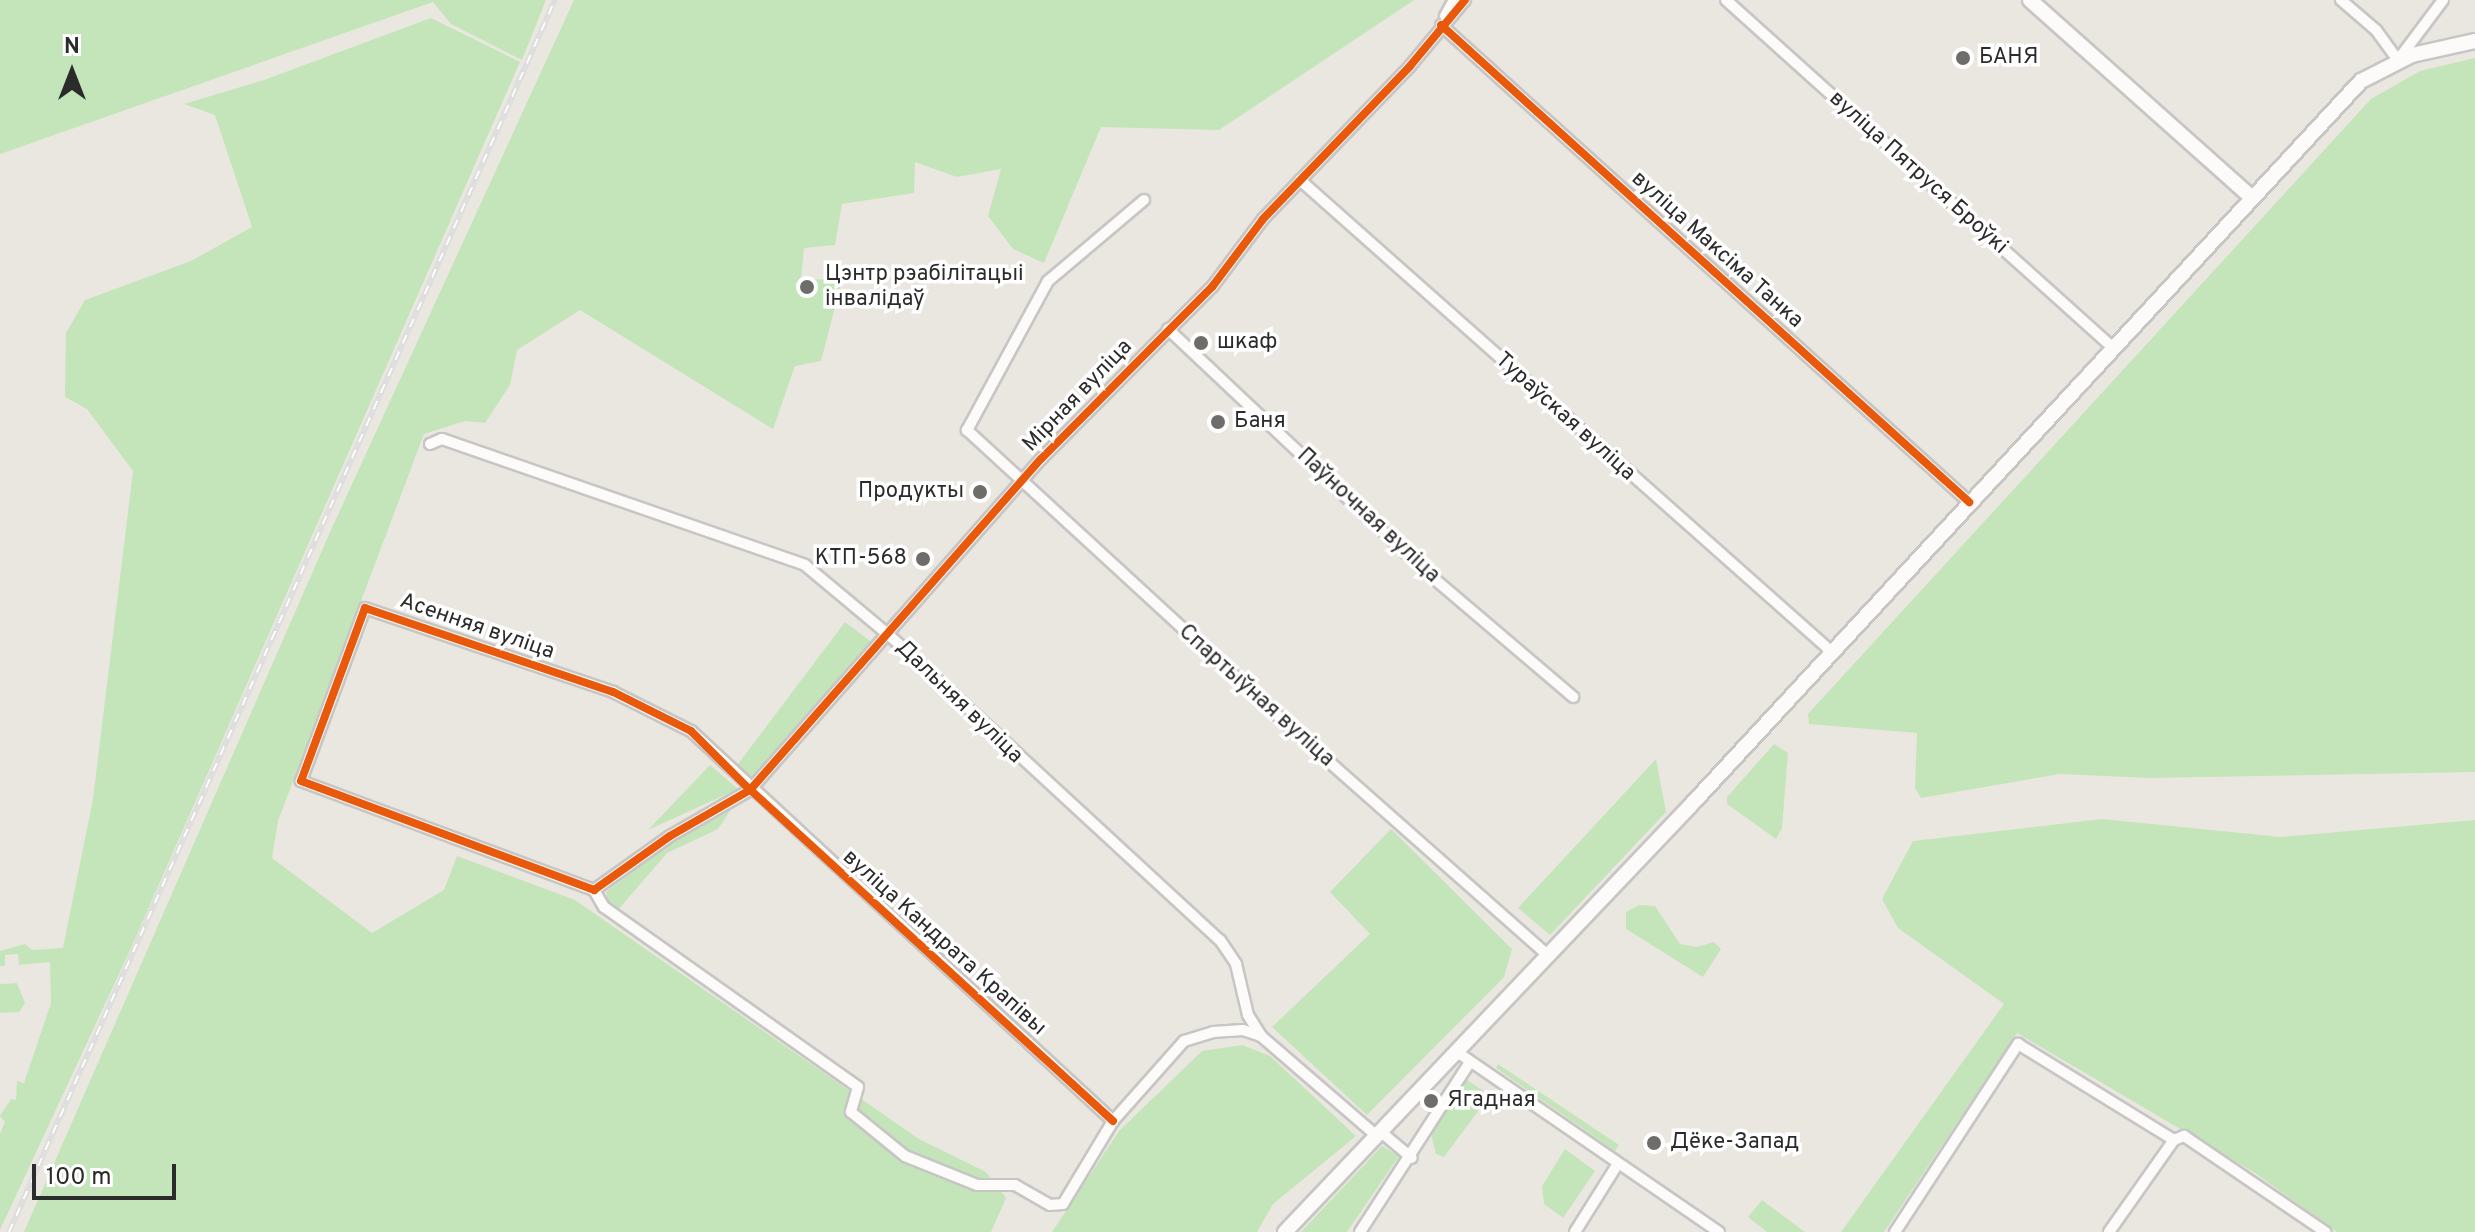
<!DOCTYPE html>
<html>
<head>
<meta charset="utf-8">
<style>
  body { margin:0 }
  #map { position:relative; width:2475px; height:1232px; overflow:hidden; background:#eae7e0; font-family:Overpass,sans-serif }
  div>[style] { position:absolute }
  .green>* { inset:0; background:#c4e5ba; transform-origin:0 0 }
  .roads { filter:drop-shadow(2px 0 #c7c6c5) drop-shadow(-2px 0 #c7c6c5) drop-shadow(0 2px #c7c6c5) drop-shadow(0 -2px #c7c6c5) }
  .street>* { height:10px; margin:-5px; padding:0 5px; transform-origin:5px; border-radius:5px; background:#fcfbfa }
  .secondary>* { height:14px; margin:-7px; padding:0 7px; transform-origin:7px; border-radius:7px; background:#fcfbfa }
  .rail>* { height:6px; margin-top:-3px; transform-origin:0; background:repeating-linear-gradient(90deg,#fff 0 9px,#dedede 0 18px); box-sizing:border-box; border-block:2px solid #dedede }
  .cycleway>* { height:8px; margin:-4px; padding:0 4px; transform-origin:4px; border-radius:4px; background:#e8590c }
  .dots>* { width:22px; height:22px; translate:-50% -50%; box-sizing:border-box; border:4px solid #fff; border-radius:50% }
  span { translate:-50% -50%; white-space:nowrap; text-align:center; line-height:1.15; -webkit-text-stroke:7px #fff; paint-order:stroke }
  .poi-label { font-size:22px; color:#2b2b2b }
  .left { translate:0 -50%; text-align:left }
  .right { translate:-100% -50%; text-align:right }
  .street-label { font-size:22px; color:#2b2b2b }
  .north { position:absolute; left:32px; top:32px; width:80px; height:80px; -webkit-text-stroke:6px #fff; paint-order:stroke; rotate:0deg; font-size:22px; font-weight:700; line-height:32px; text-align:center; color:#2b2b2b }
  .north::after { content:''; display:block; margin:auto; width:28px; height:36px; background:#2b2b2b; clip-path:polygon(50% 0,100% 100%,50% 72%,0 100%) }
  .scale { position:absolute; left:32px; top:1164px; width:144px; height:36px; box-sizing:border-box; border:4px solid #2b2b2b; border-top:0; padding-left:10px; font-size:24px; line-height:28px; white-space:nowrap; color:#2b2b2b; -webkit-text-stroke:6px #fff; paint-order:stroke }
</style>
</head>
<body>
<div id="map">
  <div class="green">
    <div style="clip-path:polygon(0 0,546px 0,522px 60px,451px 24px,433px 2px,0 154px)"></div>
    <div style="clip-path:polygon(574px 0,1414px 0,1219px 130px,1101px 127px,1044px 263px,1013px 249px,988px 216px,1001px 169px,957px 177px,915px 162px,914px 193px,842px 204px,835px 245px,804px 248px,801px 279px,842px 280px,821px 361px,795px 366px,773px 429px,580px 310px,517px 350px,510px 385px,485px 423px,465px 421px,424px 434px,278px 821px,272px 858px,372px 933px,444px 890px,457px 856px,575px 900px,919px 1139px,986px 1172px,1006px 1198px,991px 1232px,24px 1232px,331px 530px)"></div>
    <div style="clip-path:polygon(431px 18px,520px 62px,131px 948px,0 1230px,0 1134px,5px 1122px,0 1116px,11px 1099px,16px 1100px,17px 1081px,24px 1083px,51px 1003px,50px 962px,19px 965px,18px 954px,5px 955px,5px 966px,0 966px,0 951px,25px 944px,32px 950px,63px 948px,93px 799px,133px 471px,87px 409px,65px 397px,66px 333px,85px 300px,191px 261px,252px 227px,215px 115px,184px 104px,264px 80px)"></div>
    <div style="clip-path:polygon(2475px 58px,2475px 772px,2150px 778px,2060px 774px,1921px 798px,1915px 788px,1917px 733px,1809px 724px,1808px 714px,2371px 99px,2420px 71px)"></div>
    <div style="left:845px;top:622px;width:34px;height:179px;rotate:37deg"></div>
    <div style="clip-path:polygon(1774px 744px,1788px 753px,1782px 828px,1776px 839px,1727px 804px,1727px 797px)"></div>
    <div style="clip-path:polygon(1656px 759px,1666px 812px,1550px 935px,1518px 908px)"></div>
    <div style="clip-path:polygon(710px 765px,738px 789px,648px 830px)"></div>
    <div style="clip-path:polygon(734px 805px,718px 829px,667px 853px,617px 911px,608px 904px,606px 892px,679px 836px)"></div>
    <div style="clip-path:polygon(2102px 819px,2281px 837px,2475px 820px,2475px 1232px,2337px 1232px,2255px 1173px,2017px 1033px,1884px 1232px,1841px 1232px,2004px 1004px,1898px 928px,1882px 899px,1913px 841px)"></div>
    <div style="clip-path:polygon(1391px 829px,1512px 949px,1504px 977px,1367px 1115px,1272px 1027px,1370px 934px,1330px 892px)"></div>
    <div style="clip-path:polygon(1639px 905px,1655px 906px,1680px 944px,1697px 947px,1714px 942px,1721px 949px,1703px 977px,1626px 929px,1626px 912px)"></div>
    <div style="clip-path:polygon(17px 983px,25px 1003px,19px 1012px,0 1013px,0 984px)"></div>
    <div style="clip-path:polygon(1242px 1045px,1270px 1056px,1356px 1136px,1273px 1204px,1257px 1232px,1052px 1232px,1119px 1131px,1202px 1051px)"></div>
    <div style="clip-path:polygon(1498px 1064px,1619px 1145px,1615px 1151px,1496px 1068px)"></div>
    <div style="clip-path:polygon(1464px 1078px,1490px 1095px,1444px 1157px,1436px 1154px,1431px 1134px)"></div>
    <div style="clip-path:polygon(1382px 1146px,1399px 1156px,1347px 1232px,1301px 1232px)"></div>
    <div style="clip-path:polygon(1565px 1149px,1595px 1171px,1563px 1218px,1544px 1204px,1542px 1186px)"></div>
    <div style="clip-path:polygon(1762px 1200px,1805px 1232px,1767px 1232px,1748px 1217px)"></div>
  </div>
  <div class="roads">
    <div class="street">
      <div style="left:1726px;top:0;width:518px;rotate:41.95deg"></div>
      <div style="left:2341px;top:0;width:46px;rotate:40.6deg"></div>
      <div style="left:2376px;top:30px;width:37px;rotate:54deg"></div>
      <div style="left:2398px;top:60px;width:75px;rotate:-53.1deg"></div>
      <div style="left:1445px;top:16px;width:18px;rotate:-61deg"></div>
      <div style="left:1441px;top:25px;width:712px;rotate:42.09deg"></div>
      <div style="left:1300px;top:180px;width:711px;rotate:41.58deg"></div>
      <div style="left:1144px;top:200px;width:126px;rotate:139.8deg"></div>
      <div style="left:1048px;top:281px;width:170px;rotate:118.5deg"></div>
      <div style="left:967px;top:430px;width:430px;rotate:42.6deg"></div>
      <div style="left:1283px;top:721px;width:355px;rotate:41.5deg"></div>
      <div style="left:1168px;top:329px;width:352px;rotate:43.3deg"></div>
      <div style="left:1424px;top:570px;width:196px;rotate:40.4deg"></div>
      <div style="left:430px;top:444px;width:13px;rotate:-23deg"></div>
      <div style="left:442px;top:439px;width:384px;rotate:19.1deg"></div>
      <div style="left:805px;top:565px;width:111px;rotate:39.9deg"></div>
      <div style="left:890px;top:636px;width:449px;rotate:42.7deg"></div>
      <div style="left:1220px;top:940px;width:29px;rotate:56deg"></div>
      <div style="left:1236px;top:964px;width:52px;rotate:76.8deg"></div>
      <div style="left:1248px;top:1015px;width:25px;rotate:58deg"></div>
      <div style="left:594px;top:890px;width:313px;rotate:-159.6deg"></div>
      <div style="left:301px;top:781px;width:184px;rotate:-69.7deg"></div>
      <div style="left:365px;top:608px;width:262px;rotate:18.7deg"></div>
      <div style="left:613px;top:692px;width:87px;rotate:26.6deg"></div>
      <div style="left:691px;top:731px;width:575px;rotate:42.74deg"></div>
      <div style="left:594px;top:890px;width:93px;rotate:-35.4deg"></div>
      <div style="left:670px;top:836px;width:92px;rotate:-29.9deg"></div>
      <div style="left:750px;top:790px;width:441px;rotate:-48.7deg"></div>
      <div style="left:1041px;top:459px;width:243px;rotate:-45.2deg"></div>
      <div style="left:1212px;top:287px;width:85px;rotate:-53.1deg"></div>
      <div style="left:1263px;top:219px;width:212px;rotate:-46.1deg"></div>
      <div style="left:1410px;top:66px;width:86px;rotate:-50.2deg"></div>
      <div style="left:594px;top:890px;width:20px;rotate:60deg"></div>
      <div style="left:604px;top:907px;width:311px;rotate:35.3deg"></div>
      <div style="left:858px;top:1087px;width:26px;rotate:106deg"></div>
      <div style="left:851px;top:1112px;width:70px;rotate:39.2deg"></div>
      <div style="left:905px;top:1156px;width:78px;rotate:21.9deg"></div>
      <div style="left:977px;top:1185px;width:38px"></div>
      <div style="left:1015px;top:1185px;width:40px;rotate:29.7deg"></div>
      <div style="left:1050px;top:1205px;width:13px;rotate:-4deg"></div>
      <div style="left:1063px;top:1204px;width:97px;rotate:-58.9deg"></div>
      <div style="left:1113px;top:1121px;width:107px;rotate:-48.4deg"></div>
      <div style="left:1184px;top:1041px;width:30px;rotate:-17deg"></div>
      <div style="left:1213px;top:1032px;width:30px;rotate:-4deg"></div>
      <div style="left:1243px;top:1030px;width:19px;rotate:18deg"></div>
      <div style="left:1261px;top:1036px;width:153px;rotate:40.8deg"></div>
      <div style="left:1457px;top:1052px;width:318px;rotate:34.5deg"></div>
      <div style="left:1381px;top:1132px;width:40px;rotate:40deg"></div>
      <div style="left:1360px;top:1232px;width:202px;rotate:-57.1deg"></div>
      <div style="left:1575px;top:1232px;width:79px;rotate:-57.9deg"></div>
      <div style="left:1895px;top:1232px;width:225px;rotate:-56.8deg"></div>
      <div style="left:2018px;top:1044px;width:183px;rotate:31.6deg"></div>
      <div style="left:2109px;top:1232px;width:113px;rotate:-54.8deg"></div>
      <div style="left:2174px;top:1140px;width:11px;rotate:-22deg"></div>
      <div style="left:2184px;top:1136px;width:171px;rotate:34.2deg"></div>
    </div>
    <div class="secondary">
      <div style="left:2030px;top:0;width:295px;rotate:41.7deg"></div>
      <div style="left:1285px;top:1232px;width:589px;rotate:-46.44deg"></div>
      <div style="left:1691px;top:805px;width:986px;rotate:-47.22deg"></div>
      <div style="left:2361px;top:81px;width:57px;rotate:-27deg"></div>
      <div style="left:2412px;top:55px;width:65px;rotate:-12.5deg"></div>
    </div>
  </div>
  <div class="rail">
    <div style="left:9px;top:1232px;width:1348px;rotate:-66.1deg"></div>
  </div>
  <div class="cycleway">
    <div style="left:1441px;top:25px;width:712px;rotate:42.09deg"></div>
    <div style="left:1113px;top:1121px;width:491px;rotate:-137.6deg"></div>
    <div style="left:750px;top:790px;width:83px;rotate:-135deg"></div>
    <div style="left:691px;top:731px;width:87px;rotate:-153.4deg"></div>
    <div style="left:613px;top:692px;width:262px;rotate:-161.3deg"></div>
    <div style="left:365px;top:608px;width:184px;rotate:110.3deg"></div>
    <div style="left:301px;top:781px;width:313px;rotate:20.4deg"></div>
    <div style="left:594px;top:890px;width:93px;rotate:-35.4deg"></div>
    <div style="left:670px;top:836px;width:92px;rotate:-29.9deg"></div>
    <div style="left:750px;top:790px;width:441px;rotate:-48.7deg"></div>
    <div style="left:1041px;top:459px;width:243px;rotate:-45.2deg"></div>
    <div style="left:1212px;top:287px;width:85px;rotate:-53.1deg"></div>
    <div style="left:1263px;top:219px;width:212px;rotate:-46.1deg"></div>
    <div style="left:1410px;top:66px;width:86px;rotate:-50.2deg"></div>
  </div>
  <div class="dots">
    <div style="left:1963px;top:58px;background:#6e6d6a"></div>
    <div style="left:807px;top:287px;background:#6e6d6a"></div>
    <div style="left:1201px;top:343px;background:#6e6d6a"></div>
    <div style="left:1218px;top:422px;background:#6e6d6a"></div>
    <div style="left:980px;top:492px;background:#6e6d6a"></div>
    <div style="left:923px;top:559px;background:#6e6d6a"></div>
    <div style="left:1431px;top:1101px;background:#6e6d6a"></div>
    <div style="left:1654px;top:1143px;background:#6e6d6a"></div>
  </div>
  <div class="poi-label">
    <span class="left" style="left:1979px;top:58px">БАНЯ</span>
    <span class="left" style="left:825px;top:287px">Цэнтр рэабілітацыі<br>інвалідаў</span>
    <span class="left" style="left:1217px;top:343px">шкаф</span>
    <span class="left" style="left:1234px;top:422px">Баня</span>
    <span class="right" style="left:964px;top:492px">Продукты</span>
    <span class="right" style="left:907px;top:559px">КТП-568</span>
    <span class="left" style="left:1447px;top:1101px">Ягадная</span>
    <span class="left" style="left:1670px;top:1143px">Дёке-Запад</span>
  </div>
  <div class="street-label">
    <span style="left:1918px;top:173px;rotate:42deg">вуліца Пятруся Броўкі</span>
    <span style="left:1717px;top:250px;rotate:42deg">вуліца Максіма Танка</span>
    <span style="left:1078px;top:396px;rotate:-46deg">Мірная вуліца</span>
    <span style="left:1565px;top:417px;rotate:42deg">Тураўская вуліца</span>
    <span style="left:1368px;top:516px;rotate:43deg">Паўночная вуліца</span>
    <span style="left:477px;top:627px;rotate:19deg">Асенняя вуліца</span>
    <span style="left:1256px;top:696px;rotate:42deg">Спартыўная вуліца</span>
    <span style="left:959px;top:702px;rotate:44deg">Дальняя вуліца</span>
    <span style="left:944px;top:943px;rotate:42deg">вуліца Кандрата Крапівы</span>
  </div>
  <div class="north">N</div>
  <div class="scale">100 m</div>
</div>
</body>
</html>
